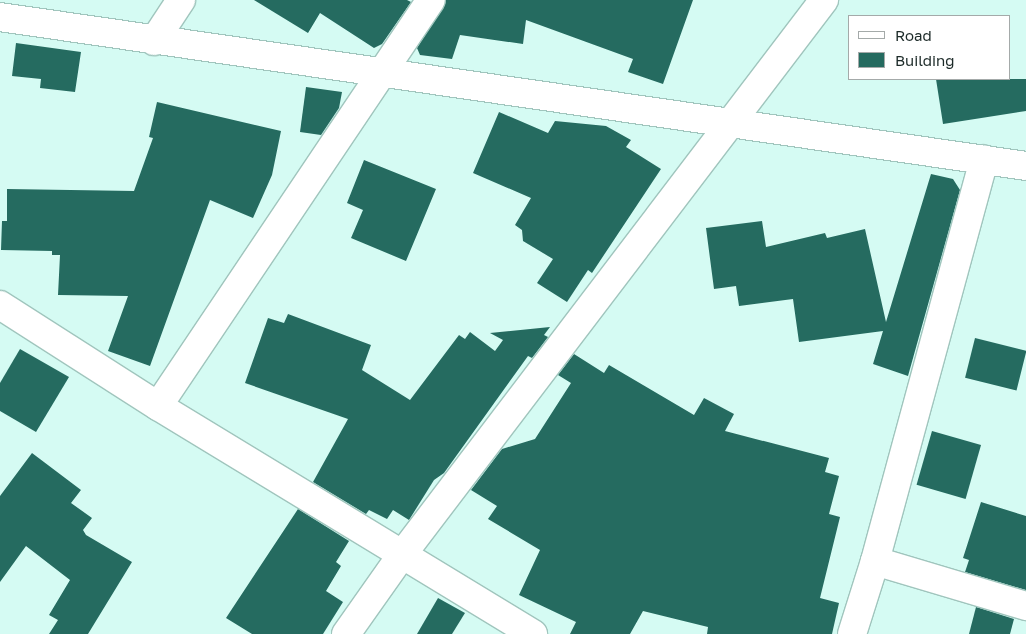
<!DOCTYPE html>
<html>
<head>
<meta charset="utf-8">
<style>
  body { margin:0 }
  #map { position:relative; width:1026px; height:634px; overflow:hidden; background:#d5fbf3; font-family:"Golos Text",sans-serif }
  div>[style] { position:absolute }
  .building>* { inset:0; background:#256b60; transform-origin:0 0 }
  .roads { filter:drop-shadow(1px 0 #a0c5bd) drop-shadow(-1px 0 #a0c5bd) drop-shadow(0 1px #a0c5bd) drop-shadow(0 -1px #a0c5bd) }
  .minor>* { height:28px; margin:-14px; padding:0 14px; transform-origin:14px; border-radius:14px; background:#fff }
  span { translate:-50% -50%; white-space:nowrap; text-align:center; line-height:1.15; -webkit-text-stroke:5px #fff; paint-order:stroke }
  .legend { position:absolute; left:848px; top:15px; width:162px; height:65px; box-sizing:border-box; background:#fff; border:1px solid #a4aaa9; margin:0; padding:6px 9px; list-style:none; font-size:15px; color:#1c2a28 }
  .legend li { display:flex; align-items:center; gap:10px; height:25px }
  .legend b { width:25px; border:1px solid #a4aaa9 }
</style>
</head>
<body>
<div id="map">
  <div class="building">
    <div style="clip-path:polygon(254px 0,407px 0,411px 2px,382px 44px,374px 48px,320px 13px,308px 33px)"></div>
    <div style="clip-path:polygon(446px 0,693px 0,663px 84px,628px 72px,633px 59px,526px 20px,523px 44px,460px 35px,452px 59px,420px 55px,417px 48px)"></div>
    <div style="clip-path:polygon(16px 43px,81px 52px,75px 92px,40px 88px,41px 79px,12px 76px)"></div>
    <div style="clip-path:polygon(936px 79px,1026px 79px,1026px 111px,943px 124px)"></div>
    <div style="clip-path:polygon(306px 87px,342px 92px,339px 108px,321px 135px,300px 132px)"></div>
    <div style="clip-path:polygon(157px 102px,281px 131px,272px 175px,253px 218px,210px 200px,150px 366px,108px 351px,128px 296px,58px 295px,60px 255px,52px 255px,52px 251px,1px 250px,2px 221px,7px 221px,7px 189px,134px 191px,153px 138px,149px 137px)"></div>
    <div style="clip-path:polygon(499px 112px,548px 133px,555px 121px,606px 126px,631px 140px,626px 147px,661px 169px,592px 273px,588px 270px,567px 302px,537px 283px,553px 259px,523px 241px,522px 230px,515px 225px,531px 198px,473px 173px)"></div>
    <div style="clip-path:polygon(364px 160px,436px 189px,406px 261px,351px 238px,363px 210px,347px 203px)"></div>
    <div style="clip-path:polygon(931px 174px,953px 179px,960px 190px,908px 376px,873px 364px,883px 331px,799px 342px,793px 299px,739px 306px,736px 286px,714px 289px,706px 228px,762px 221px,766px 247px,825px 233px,827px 238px,865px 229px,886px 322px)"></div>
    <div style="clip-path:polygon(288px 314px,371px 345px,362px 370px,410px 400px,459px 335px,465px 339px,470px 332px,495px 351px,503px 340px,490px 333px,550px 327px,544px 335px,548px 337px,532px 358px,528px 356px,444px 473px,434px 480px,409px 520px,393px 510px,387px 519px,369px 510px,366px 514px,313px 482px,348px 419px,245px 383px,268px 318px,284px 323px)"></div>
    <div style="left:975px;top:338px;width:53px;height:41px;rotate:14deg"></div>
    <div style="clip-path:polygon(20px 349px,69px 377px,36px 432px,0 411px,0 383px)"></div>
    <div style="clip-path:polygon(574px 354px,604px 373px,609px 365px,694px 415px,704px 398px,734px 414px,725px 431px,829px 458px,825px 472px,839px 476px,829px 514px,840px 517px,820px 598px,839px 603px,832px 634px,707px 634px,708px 627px,643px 611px,630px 634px,570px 634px,576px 622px,519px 595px,540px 550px,488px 519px,497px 506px,471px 490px,502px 449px,535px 439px,571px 383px,558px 375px)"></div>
    <div style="left:932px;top:431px;width:51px;height:56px;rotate:16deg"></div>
    <div style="clip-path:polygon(32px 453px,81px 490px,71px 503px,92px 518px,83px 530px,86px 535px,132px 562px,88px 634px,49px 634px,58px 620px,49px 615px,70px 580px,26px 546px,0 582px,0 496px)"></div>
    <div style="clip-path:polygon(981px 502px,1026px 516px,1026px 590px,965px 572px,969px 560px,963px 558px)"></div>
    <div style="clip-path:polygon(298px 509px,349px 541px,336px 562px,341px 566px,326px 591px,343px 602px,323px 634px,252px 634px,226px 618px)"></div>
    <div style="clip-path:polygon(438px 598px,465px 613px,452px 634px,417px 634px)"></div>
    <div style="clip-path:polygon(976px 607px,1014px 619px,1010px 634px,969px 634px)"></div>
  </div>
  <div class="roads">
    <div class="minor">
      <div style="left:0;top:17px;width:1037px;rotate:8.26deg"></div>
      <div style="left:154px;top:41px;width:49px;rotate:-56.6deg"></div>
      <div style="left:0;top:305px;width:188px;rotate:32.6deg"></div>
      <div style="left:158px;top:406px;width:439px;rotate:31.3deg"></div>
      <div style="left:158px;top:406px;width:489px;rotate:-56.1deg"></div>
      <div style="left:875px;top:561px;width:158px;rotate:16.6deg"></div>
      <div style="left:346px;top:634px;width:95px;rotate:-54.8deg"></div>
      <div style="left:401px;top:556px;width:699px;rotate:-52.74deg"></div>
      <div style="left:852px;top:634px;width:77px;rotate:-72.5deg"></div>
      <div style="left:875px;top:561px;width:416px;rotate:-74.8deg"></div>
    </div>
  </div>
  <ul class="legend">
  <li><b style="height:6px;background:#fff"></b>Road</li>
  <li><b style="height:14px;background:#256b60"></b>Building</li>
  </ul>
</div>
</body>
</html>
